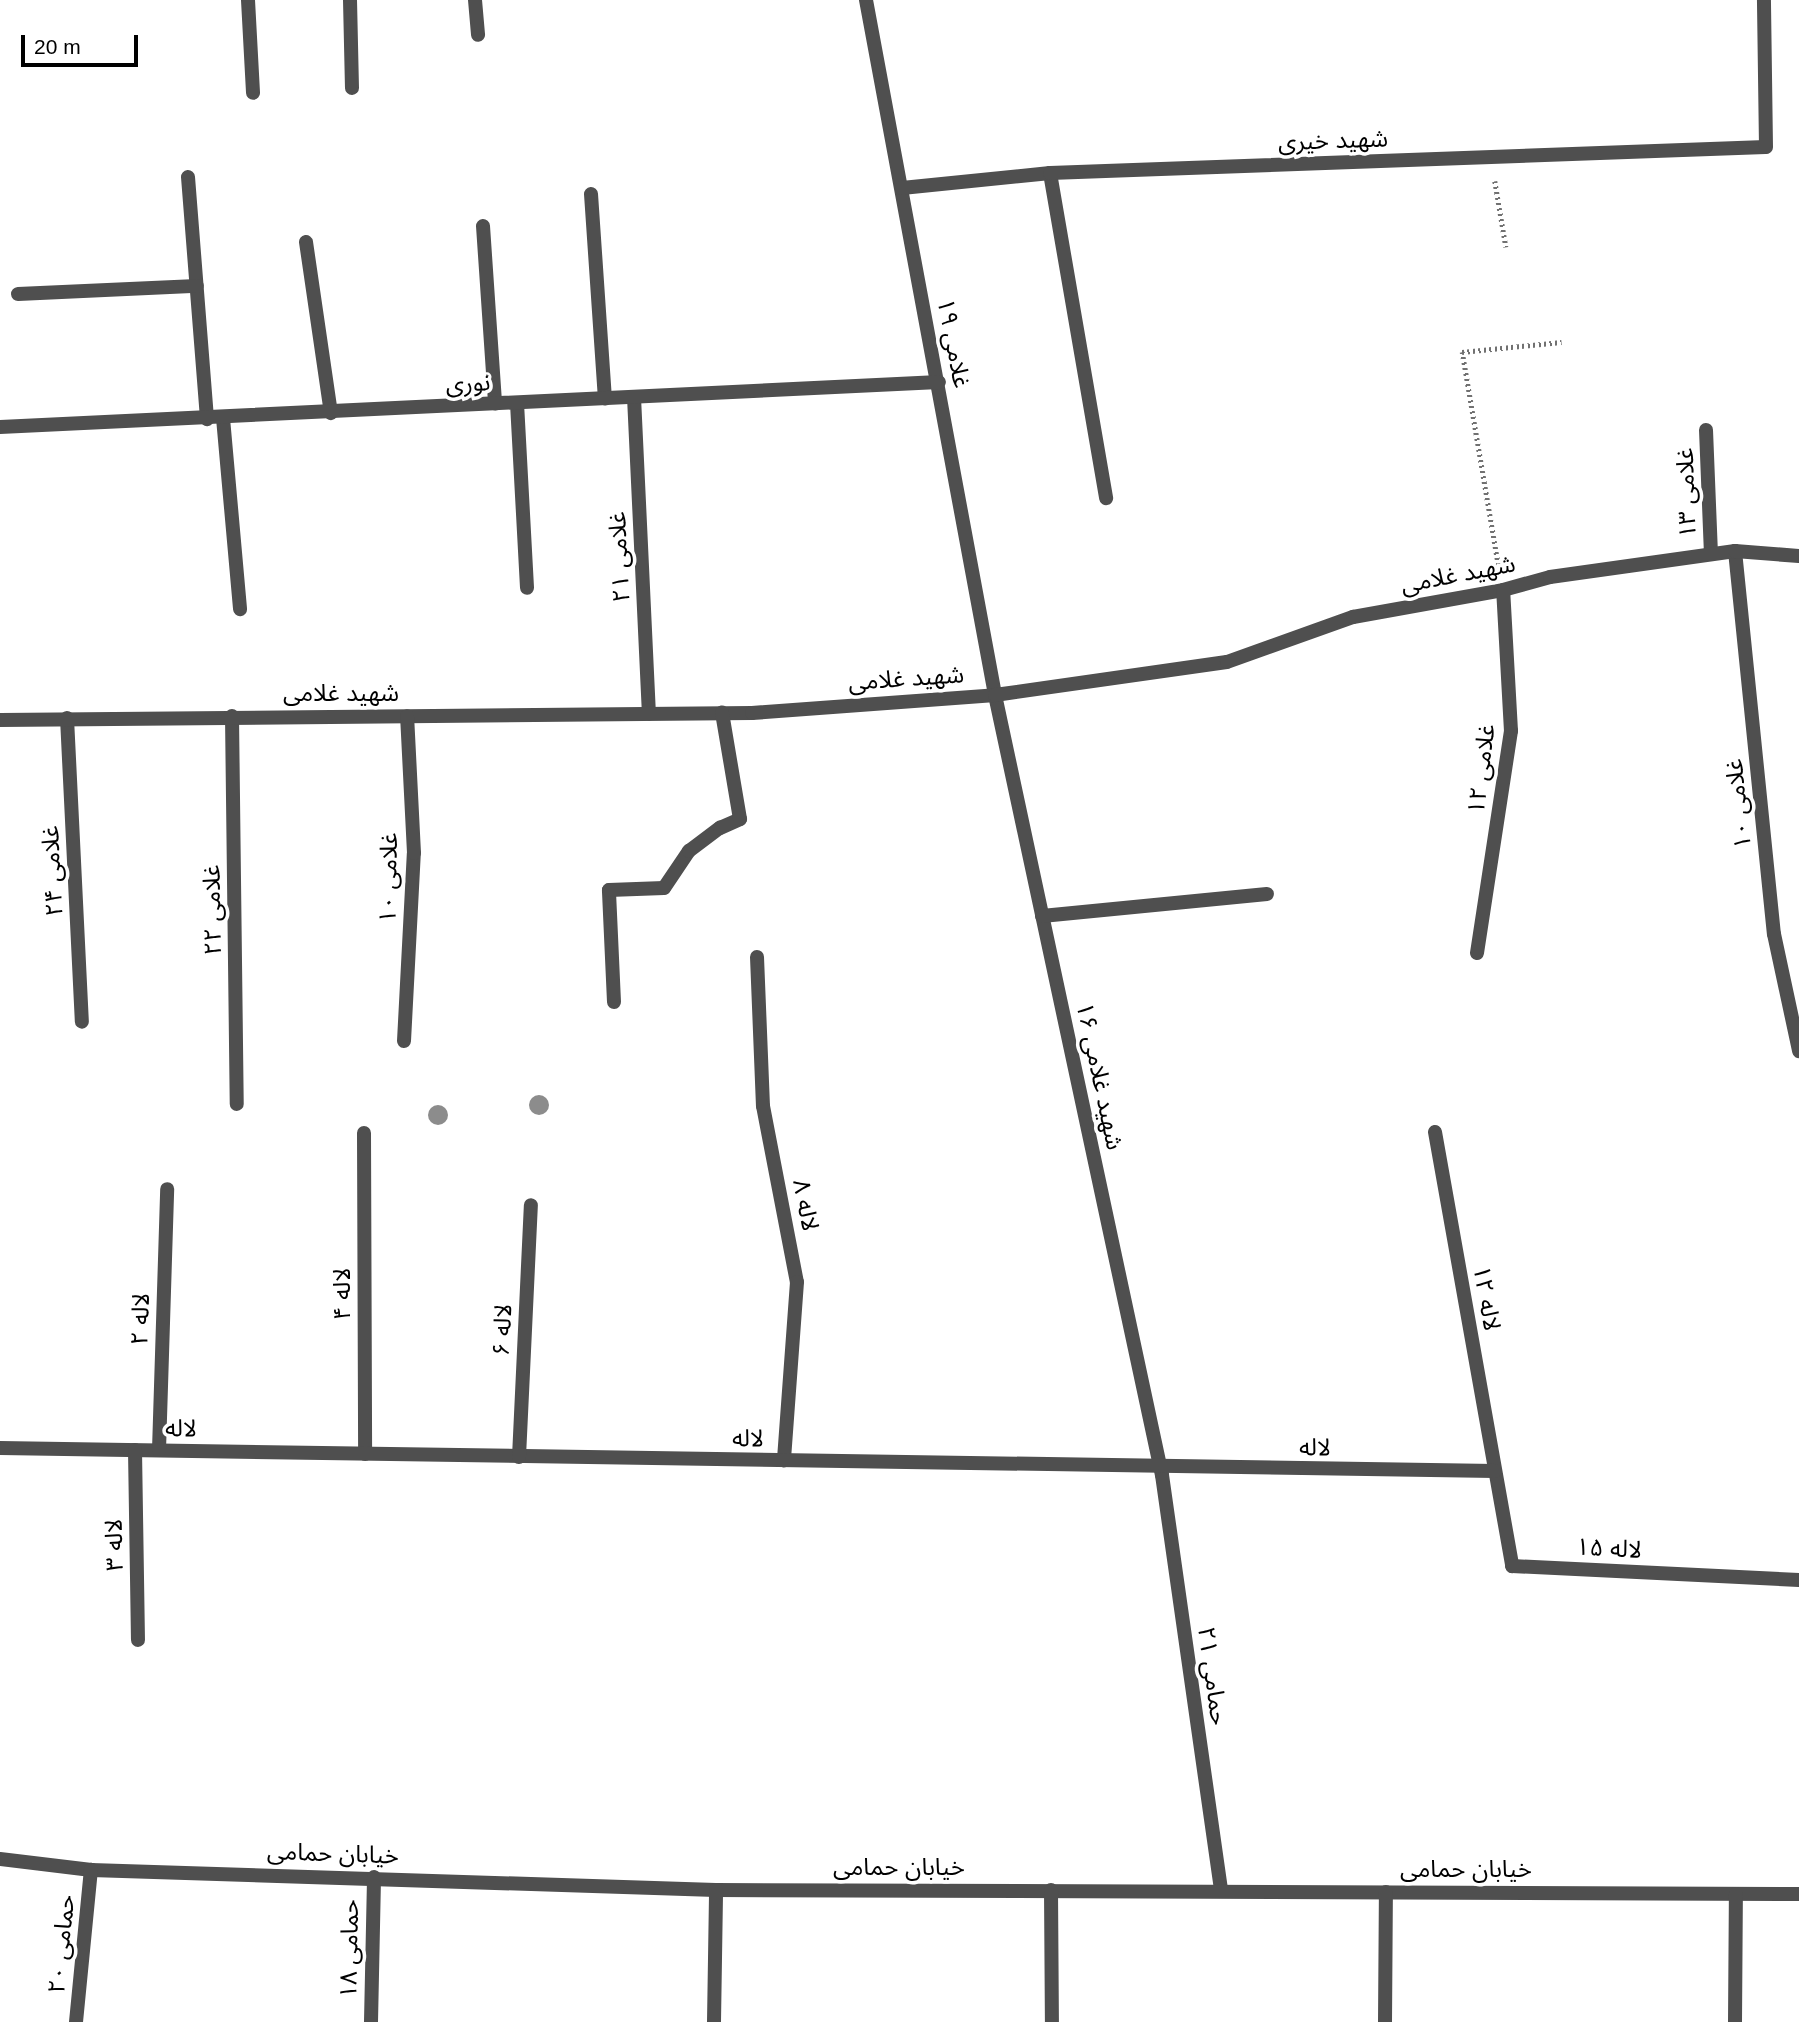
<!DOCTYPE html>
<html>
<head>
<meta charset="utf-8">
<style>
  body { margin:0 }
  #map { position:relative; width:1799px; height:2022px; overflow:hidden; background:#fff; font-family:Helvetica,"Noto Sans Arabic",sans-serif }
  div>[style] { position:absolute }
  .path>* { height:4.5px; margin-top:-2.25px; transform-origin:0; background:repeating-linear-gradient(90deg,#717171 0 2px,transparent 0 5.5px) }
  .street>* { height:14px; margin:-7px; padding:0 7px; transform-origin:7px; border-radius:7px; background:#4f4f4f }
  .trees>* { width:20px; height:20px; margin:-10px; border-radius:50%; background:#8c8c8c }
  span { translate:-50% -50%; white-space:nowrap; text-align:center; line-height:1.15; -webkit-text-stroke:7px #fff; paint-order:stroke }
  .street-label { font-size:24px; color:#000 }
  .scale { position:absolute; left:21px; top:35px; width:117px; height:32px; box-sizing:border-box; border:4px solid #000; border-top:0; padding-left:9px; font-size:21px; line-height:24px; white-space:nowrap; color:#000; -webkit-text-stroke:5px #fff; paint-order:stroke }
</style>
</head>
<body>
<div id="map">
  <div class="path">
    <div style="left:1495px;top:181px;width:67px;rotate:80.5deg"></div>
    <div style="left:1498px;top:565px;width:216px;rotate:-99.6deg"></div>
    <div style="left:1462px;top:352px;width:100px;rotate:-5.8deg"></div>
  </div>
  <div class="street">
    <div style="left:248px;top:0;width:93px;rotate:86.9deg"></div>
    <div style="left:350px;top:0;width:88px;rotate:88.7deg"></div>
    <div style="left:475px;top:0;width:35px;rotate:85deg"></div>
    <div style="left:866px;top:0;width:707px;rotate:79.48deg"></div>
    <div style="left:995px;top:695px;width:798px;rotate:77.92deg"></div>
    <div style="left:1162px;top:1475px;width:420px;rotate:81.9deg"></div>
    <div style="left:1050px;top:173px;width:330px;rotate:80.2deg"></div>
    <div style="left:188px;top:177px;width:243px;rotate:85.5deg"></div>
    <div style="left:902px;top:188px;width:149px;rotate:-5.8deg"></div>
    <div style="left:1050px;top:173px;width:716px;rotate:-2.08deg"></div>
    <div style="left:1766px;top:147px;width:147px;rotate:-90.8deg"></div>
    <div style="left:591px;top:194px;width:205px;rotate:86.1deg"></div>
    <div style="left:483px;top:226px;width:178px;rotate:86.1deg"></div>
    <div style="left:306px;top:242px;width:173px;rotate:81.7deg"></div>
    <div style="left:18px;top:294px;width:179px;rotate:-2.6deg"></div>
    <div style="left:634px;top:397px;width:317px;rotate:87.3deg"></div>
    <div style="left:517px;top:403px;width:185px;rotate:86.9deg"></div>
    <div style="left:223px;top:418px;width:192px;rotate:84.9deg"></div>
    <div style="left:0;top:427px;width:940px;rotate:-2.74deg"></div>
    <div style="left:1706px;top:430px;width:124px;rotate:87.7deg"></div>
    <div style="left:1735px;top:551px;width:385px;rotate:84.2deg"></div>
    <div style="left:1774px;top:934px;width:120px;rotate:77.9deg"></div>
    <div style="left:232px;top:716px;width:388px;rotate:89.3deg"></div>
    <div style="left:67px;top:718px;width:304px;rotate:87.2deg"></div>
    <div style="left:0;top:720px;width:752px;rotate:-0.53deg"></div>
    <div style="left:752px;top:713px;width:244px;rotate:-4.2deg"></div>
    <div style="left:995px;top:695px;width:234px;rotate:-8.1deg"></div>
    <div style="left:1227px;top:662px;width:134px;rotate:-19.7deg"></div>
    <div style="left:1353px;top:617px;width:152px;rotate:-10.2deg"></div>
    <div style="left:1503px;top:590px;width:49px;rotate:-15.5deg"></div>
    <div style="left:1550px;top:577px;width:187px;rotate:-8deg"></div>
    <div style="left:1735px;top:551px;width:64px;rotate:4.5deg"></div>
    <div style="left:1042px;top:916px;width:226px;rotate:-5.6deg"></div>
    <div style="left:1477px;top:953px;width:225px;rotate:-81.3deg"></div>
    <div style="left:1511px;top:731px;width:141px;rotate:-93.2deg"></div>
    <div style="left:757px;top:957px;width:149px;rotate:87.7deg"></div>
    <div style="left:763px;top:1106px;width:179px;rotate:79.1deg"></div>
    <div style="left:797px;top:1282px;width:179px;rotate:94.2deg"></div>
    <div style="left:614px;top:1002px;width:112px;rotate:-92.6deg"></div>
    <div style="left:609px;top:890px;width:55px;rotate:-2.1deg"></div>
    <div style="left:664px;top:888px;width:45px;rotate:-56deg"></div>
    <div style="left:689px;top:851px;width:39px;rotate:-37deg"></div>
    <div style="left:720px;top:828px;width:22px;rotate:-24deg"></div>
    <div style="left:740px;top:819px;width:108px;rotate:-99.6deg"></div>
    <div style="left:404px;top:1041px;width:188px;rotate:-87deg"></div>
    <div style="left:414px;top:853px;width:137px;rotate:-92.9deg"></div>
    <div style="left:1435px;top:1132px;width:441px;rotate:79.9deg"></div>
    <div style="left:1512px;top:1566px;width:287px;rotate:2.8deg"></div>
    <div style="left:364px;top:1133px;width:321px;rotate:89.8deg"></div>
    <div style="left:0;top:1448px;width:1495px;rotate:0.88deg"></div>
    <div style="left:135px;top:1450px;width:190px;rotate:89.1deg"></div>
    <div style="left:159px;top:1450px;width:261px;rotate:-88.2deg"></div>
    <div style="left:519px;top:1457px;width:252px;rotate:-87.3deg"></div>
    <div style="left:0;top:1859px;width:92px;rotate:6.9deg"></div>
    <div style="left:91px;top:1870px;width:625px;rotate:1.83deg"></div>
    <div style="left:716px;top:1890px;width:1083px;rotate:0.21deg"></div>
    <div style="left:1051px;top:1890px;width:132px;rotate:89.6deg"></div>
    <div style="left:76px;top:2022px;width:153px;rotate:-84.4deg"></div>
    <div style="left:371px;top:2022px;width:145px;rotate:-88.8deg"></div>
    <div style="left:714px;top:2022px;width:132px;rotate:-89.1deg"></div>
    <div style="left:1385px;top:2022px;width:130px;rotate:-89.6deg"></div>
    <div style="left:1735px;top:2022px;width:128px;rotate:-89.6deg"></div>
  </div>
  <div class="trees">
    <div style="left:539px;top:1105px"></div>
    <div style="left:438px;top:1115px"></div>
  </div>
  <div class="street-label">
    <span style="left:1333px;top:140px;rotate:-2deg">شهید خیری</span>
    <span style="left:954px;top:343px;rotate:79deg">غلامی ۱۹</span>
    <span style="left:468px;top:383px;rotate:-3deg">نوری</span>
    <span style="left:1686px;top:493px;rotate:-92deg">غلامی ۱۳</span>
    <span style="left:619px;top:557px;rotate:-93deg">غلامی ۲۱</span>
    <span style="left:1458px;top:574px;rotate:-11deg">شهید غلامی</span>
    <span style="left:906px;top:678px;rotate:-4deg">شهید غلامی</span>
    <span style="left:341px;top:693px">شهید غلامی</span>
    <span style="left:1481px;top:769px;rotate:-83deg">غلامی ۱۲</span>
    <span style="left:1738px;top:804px;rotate:-96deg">غلامی ۱۰</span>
    <span style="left:52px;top:871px;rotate:-93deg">غلامی ۲۴</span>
    <span style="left:388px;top:878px;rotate:-89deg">غلامی ۱۰</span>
    <span style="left:212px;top:910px;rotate:-91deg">غلامی ۲۲</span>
    <span style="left:1100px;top:1076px;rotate:78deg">شهید غلامی ۱۶</span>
    <span style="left:806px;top:1205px;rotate:79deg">لاله ۸</span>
    <span style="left:342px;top:1294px;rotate:-90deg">لاله ۴</span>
    <span style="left:1487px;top:1298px;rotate:80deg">لاله ۱۲</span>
    <span style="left:140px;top:1319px;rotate:-88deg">لاله ۲</span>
    <span style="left:502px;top:1330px;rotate:-87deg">لاله ۶</span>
    <span style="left:181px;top:1428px;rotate:1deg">لاله</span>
    <span style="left:748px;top:1438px;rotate:1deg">لاله</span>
    <span style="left:1315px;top:1447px;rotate:1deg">لاله</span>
    <span style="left:114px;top:1545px;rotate:-91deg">لاله ۳</span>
    <span style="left:1609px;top:1548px;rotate:3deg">لاله ۱۵</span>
    <span style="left:1213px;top:1676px;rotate:82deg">حمامی ۲۱</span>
    <span style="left:333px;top:1853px;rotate:2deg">خیابان حمامی</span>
    <span style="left:899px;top:1867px">خیابان حمامی</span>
    <span style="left:1466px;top:1869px">خیابان حمامی</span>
    <span style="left:61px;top:1944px;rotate:-84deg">حمامی ۲۰</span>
    <span style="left:349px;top:1949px;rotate:-89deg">حمامی ۱۸</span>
  </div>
  <div class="scale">20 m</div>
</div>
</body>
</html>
